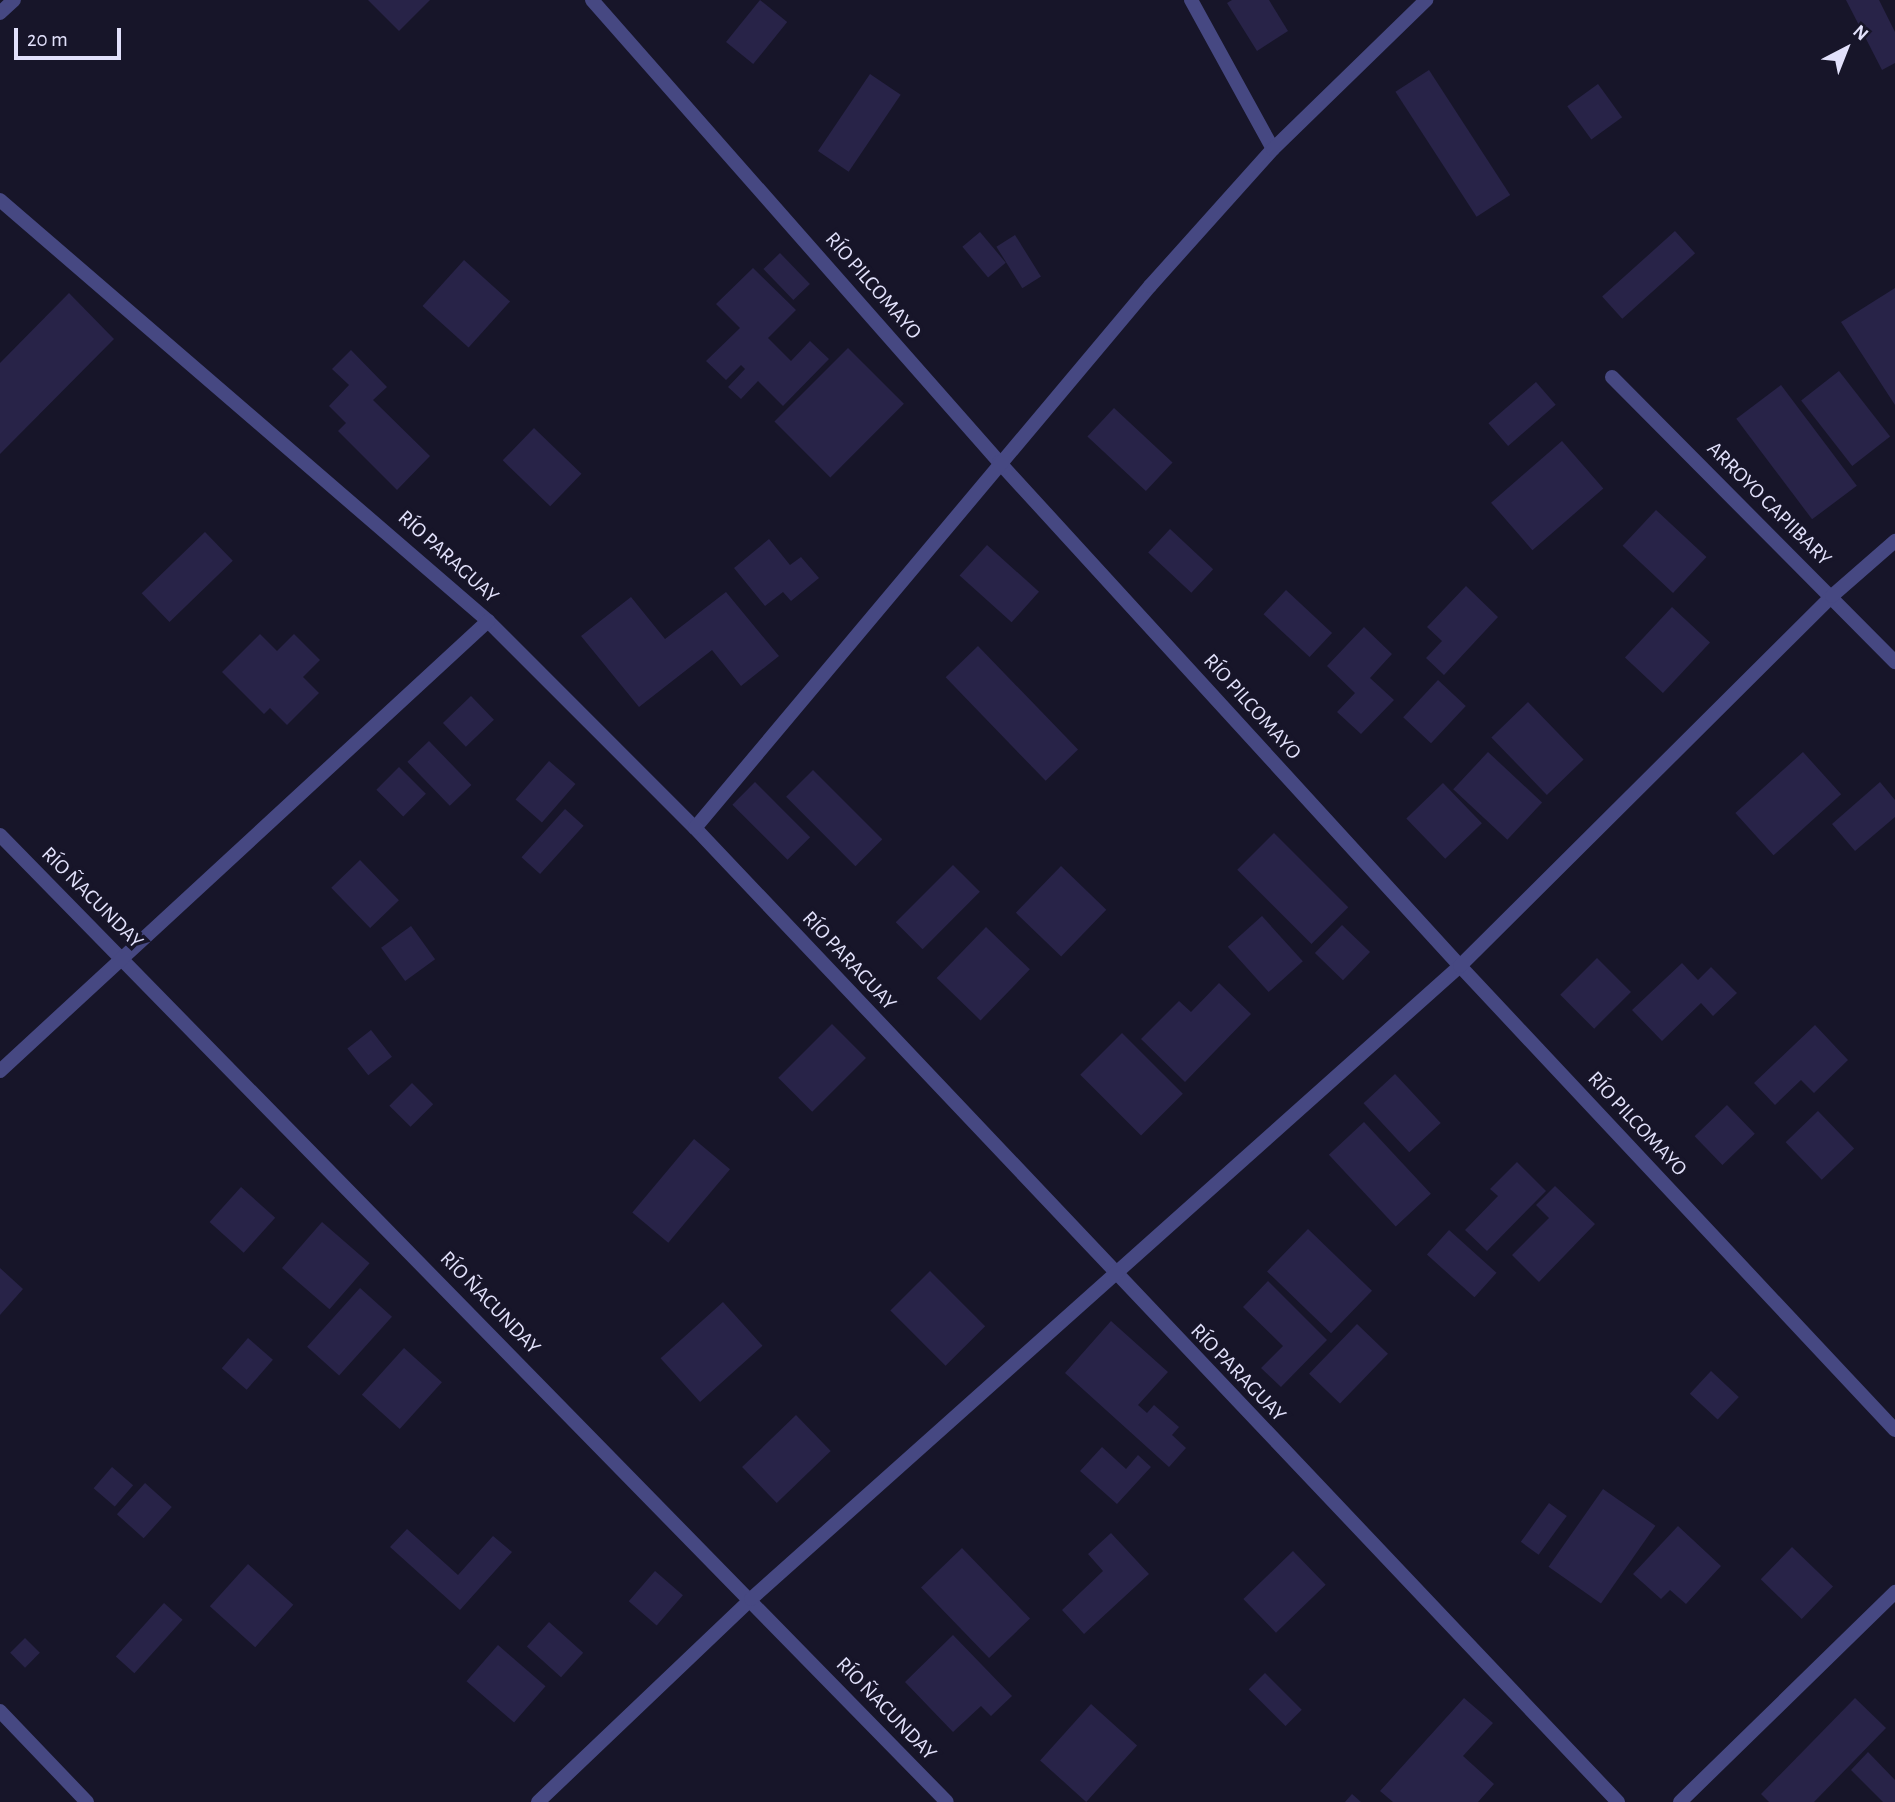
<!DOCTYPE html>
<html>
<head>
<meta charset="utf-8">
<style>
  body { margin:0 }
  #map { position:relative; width:1895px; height:1802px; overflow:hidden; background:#171529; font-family:"Alegreya Sans",sans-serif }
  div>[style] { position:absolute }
  .building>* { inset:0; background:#282348; transform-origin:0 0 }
  .lane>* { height:14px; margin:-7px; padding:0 7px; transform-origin:7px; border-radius:7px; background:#464882 }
  .street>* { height:14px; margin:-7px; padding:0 7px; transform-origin:7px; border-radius:7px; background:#464882 }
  span { translate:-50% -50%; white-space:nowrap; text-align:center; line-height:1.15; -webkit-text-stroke:7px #171529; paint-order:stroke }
  .street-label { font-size:21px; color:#e2e1fb }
  .north { position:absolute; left:1811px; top:14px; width:70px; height:70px; -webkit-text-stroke:5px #171529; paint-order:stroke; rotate:42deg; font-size:19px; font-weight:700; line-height:28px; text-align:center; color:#e2e1fb }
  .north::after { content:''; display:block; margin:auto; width:24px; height:32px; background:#e2e1fb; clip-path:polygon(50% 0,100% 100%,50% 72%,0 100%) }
  .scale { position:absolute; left:14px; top:28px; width:107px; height:32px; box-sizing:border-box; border:4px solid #e2e1fb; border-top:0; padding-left:9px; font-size:21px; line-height:24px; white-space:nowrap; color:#e2e1fb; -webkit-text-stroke:5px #171529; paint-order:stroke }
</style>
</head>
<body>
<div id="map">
  <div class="building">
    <div style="clip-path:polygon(368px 0,430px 0,399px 31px)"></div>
    <div style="left:760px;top:0;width:35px;height:54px;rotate:39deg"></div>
    <div style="clip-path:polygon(1232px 0,1269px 0,1288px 31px,1257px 51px,1227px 3px)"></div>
    <div style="clip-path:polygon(1846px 0,1879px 0,1895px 32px,1895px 63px,1882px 70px)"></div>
    <div style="left:1429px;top:70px;width:149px;height:40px;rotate:57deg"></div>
    <div style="left:870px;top:74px;width:37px;height:93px;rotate:34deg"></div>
    <div style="left:1598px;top:84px;width:41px;height:38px;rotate:54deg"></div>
    <div style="left:1675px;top:231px;width:30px;height:98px;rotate:48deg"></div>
    <div style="left:980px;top:232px;width:40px;height:23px;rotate:50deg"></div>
    <div style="left:1015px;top:235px;width:49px;height:22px;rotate:58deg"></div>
    <div style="left:780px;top:253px;width:43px;height:23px;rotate:46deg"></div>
    <div style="left:464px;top:260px;width:62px;height:62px;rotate:42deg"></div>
    <div style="clip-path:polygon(753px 268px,796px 310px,768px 338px,791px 361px,810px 341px,829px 359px,783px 406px,758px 381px,741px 399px,728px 387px,745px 369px,741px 365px,726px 380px,706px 361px,740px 328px,716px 304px)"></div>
    <div style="clip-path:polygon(1895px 288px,1895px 405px,1841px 322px)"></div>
    <div style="clip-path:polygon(69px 293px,114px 339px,0 454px,0 363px)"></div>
    <div style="left:848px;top:348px;width:79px;height:104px;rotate:45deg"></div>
    <div style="clip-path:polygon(351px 350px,387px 387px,373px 400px,430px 456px,397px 490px,338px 431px,346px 423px,329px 406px,349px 385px,332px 369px)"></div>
    <div style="left:1839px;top:371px;width:83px;height:48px;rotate:52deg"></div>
    <div style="left:1536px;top:382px;width:30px;height:63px;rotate:49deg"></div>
    <div style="left:1781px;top:385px;width:126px;height:56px;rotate:53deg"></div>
    <div style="left:1114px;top:408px;width:80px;height:39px;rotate:43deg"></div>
    <div style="left:534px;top:428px;width:66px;height:45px;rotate:44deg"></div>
    <div style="left:1562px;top:441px;width:63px;height:94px;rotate:49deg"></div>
    <div style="left:1656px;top:510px;width:69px;height:49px;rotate:43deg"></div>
    <div style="left:1170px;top:529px;width:59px;height:32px;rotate:43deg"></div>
    <div style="left:205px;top:532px;width:40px;height:88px;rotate:46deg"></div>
    <div style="clip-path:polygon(769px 539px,790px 565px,801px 557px,819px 578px,791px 601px,783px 592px,765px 606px,734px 568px)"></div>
    <div style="left:987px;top:545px;width:70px;height:41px;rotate:42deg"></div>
    <div style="clip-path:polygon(1466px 586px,1498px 617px,1444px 675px,1426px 658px,1442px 641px,1427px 627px)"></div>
    <div style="left:1286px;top:590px;width:63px;height:33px;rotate:43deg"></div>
    <div style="clip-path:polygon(726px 592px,779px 656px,741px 686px,712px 650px,639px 707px,581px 636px,631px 597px,665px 639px)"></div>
    <div style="left:1672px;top:607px;width:52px;height:69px;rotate:43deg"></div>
    <div style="clip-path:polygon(1364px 627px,1392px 654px,1370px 678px,1394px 700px,1361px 734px,1337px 712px,1355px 693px,1327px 666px)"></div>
    <div style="clip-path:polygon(260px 634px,277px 651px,294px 634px,320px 660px,303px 677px,319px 693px,287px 725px,270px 708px,264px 714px,222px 672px)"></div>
    <div style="left:978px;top:646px;width:144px;height:45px;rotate:46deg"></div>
    <div style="left:1438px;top:680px;width:38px;height:51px;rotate:43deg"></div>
    <div style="left:471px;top:696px;width:33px;height:39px;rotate:46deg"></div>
    <div style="left:1528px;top:702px;width:80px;height:51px;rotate:46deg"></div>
    <div style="left:429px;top:741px;width:61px;height:30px;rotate:46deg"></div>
    <div style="left:1488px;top:752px;width:74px;height:51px;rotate:43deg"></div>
    <div style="left:1803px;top:752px;width:57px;height:91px;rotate:48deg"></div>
    <div style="left:549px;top:761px;width:35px;height:51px;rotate:41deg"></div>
    <div style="left:399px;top:767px;width:38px;height:32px;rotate:45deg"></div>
    <div style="left:813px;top:770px;width:98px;height:38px;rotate:45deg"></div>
    <div style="left:755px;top:782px;width:78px;height:32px;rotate:45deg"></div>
    <div style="clip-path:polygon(1880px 782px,1895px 800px,1895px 817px,1855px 851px,1832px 824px)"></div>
    <div style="left:1443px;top:783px;width:56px;height:51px;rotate:46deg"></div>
    <div style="left:565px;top:809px;width:25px;height:65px;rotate:42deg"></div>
    <div style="left:1274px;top:833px;width:105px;height:52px;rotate:45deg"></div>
    <div style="left:360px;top:860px;width:56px;height:40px;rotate:46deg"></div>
    <div style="left:953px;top:865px;width:38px;height:81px;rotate:45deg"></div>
    <div style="left:1061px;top:866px;width:63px;height:65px;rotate:44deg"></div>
    <div style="left:1262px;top:916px;width:61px;height:46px;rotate:48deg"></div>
    <div style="left:1342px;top:925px;width:39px;height:39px;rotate:44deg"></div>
    <div style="left:411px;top:926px;width:41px;height:37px;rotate:54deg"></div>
    <div style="left:986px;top:927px;width:61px;height:71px;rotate:44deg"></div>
    <div style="left:1597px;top:958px;width:48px;height:52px;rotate:45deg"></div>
    <div style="clip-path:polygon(1682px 963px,1698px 980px,1711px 967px,1737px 993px,1713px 1016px,1701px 1003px,1662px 1041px,1632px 1010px)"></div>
    <div style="clip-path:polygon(1219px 983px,1251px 1014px,1185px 1082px,1141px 1039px,1179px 1001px,1191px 1012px)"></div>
    <div style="left:832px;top:1024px;width:48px;height:76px;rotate:45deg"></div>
    <div style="clip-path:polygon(1815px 1025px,1848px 1060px,1814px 1093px,1801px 1080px,1775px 1105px,1754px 1083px)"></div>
    <div style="left:371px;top:1030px;width:34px;height:30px;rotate:52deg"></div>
    <div style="left:1122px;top:1033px;width:86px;height:59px;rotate:45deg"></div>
    <div style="left:1395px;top:1074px;width:67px;height:43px;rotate:47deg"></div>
    <div style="left:412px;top:1083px;width:30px;height:32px;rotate:45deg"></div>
    <div style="left:1727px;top:1105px;width:40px;height:45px;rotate:46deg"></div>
    <div style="left:1818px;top:1111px;width:52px;height:45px;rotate:46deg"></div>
    <div style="left:1364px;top:1122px;width:98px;height:48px;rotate:47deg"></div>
    <div style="left:694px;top:1139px;width:47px;height:96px;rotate:40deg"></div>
    <div style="clip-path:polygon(1517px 1162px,1546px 1191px,1487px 1251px,1465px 1230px,1498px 1196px,1490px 1189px)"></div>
    <div style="clip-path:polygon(1555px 1186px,1595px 1224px,1539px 1282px,1512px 1255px,1549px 1218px,1536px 1205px)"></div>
    <div style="left:241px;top:1187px;width:46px;height:47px;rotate:42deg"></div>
    <div style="left:322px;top:1222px;width:63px;height:61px;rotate:41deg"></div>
    <div style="left:1308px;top:1229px;width:89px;height:59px;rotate:44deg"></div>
    <div style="left:1449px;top:1230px;width:64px;height:33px;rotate:42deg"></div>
    <div style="clip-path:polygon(0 1268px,23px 1289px,0 1315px)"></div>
    <div style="left:930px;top:1271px;width:78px;height:56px;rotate:45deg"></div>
    <div style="clip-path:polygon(1268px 1281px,1327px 1340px,1281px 1387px,1261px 1368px,1283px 1346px,1243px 1307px)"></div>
    <div style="left:360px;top:1288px;width:43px;height:79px;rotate:42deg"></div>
    <div style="left:723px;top:1302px;width:59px;height:84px;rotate:48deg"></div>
    <div style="clip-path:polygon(1111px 1321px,1168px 1372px,1138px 1405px,1147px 1413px,1154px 1405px,1179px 1427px,1172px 1435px,1186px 1448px,1169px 1467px,1065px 1373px)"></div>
    <div style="left:1357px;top:1324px;width:43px;height:69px;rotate:44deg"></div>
    <div style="left:248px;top:1338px;width:33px;height:40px;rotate:41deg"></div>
    <div style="left:404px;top:1348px;width:51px;height:63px;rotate:42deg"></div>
    <div style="left:1711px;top:1371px;width:38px;height:31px;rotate:43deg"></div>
    <div style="left:796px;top:1415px;width:50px;height:75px;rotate:46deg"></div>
    <div style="clip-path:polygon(1102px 1447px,1126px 1469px,1138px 1455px,1151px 1467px,1117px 1504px,1080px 1471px)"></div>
    <div style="left:112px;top:1467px;width:28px;height:28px;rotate:41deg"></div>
    <div style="left:145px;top:1483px;width:36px;height:42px;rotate:42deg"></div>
    <div style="left:1603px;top:1489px;width:64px;height:95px;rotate:35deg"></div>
    <div style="left:1549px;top:1503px;width:22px;height:48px;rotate:36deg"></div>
    <div style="clip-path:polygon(1678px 1526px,1721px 1566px,1686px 1604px,1670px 1590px,1661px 1599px,1633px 1574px)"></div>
    <div style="clip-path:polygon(407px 1529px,458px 1575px,493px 1536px,512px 1552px,460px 1610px,390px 1547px)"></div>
    <div style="clip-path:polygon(1111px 1533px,1149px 1574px,1084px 1634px,1062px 1610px,1103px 1571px,1088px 1554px)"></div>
    <div style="left:1792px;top:1547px;width:57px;height:45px;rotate:44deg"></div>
    <div style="left:962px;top:1548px;width:98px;height:57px;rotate:46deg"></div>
    <div style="left:1293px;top:1551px;width:47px;height:69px;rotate:46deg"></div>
    <div style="left:248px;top:1564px;width:61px;height:57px;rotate:42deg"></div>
    <div style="left:655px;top:1571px;width:37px;height:40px;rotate:41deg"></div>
    <div style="left:164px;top:1603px;width:25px;height:72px;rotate:42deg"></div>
    <div style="left:549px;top:1622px;width:46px;height:33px;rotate:42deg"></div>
    <div style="clip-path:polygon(953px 1635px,1012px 1696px,991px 1716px,981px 1706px,953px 1732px,905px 1682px)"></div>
    <div style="left:25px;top:1638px;width:21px;height:21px;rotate:45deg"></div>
    <div style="left:498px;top:1645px;width:63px;height:48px;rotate:41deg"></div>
    <div style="left:1265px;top:1673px;width:52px;height:23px;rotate:45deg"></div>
    <div style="clip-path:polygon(1464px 1698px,1493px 1723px,1463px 1756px,1494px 1784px,1478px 1802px,1393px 1802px,1380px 1791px)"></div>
    <div style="clip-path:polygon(1855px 1698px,1886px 1728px,1814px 1802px,1769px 1802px,1761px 1794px)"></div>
    <div style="left:1091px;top:1704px;width:62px;height:76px;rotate:42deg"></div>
    <div style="clip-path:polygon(1868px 1752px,1895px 1780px,1895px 1802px,1883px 1802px,1851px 1770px)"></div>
    <div style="clip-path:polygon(1352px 1794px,1361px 1802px,1345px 1802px)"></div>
  </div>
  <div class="lane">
    <div style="left:1191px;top:0;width:170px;rotate:61.2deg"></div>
  </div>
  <div class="street">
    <div style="left:592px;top:0;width:616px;rotate:48.62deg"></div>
    <div style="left:999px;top:462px;width:683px;rotate:47.55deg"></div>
    <div style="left:1460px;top:966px;width:636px;rotate:46.85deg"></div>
    <div style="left:0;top:13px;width:19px;rotate:-43deg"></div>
    <div style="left:0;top:200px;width:645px;rotate:40.78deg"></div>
    <div style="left:488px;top:621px;width:293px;rotate:45deg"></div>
    <div style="left:695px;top:828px;width:1342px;rotate:46.54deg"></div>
    <div style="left:1612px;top:377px;width:402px;rotate:45.2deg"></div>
    <div style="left:695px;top:828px;width:708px;rotate:-49.99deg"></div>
    <div style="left:1150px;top:286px;width:184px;rotate:-48.1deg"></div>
    <div style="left:1273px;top:149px;width:214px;rotate:-44.2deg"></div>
    <div style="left:0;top:835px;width:1353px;rotate:45.6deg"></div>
    <div style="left:0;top:1071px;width:664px;rotate:-42.68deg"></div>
    <div style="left:0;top:1711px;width:126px;rotate:46.3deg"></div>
    <div style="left:538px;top:1802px;width:294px;rotate:-43.6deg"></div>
    <div style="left:751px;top:1599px;width:950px;rotate:-41.76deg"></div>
    <div style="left:1460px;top:966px;width:525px;rotate:-44.85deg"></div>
    <div style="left:1832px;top:596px;width:84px;rotate:-41.1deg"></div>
    <div style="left:1680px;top:1802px;width:301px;rotate:-44.3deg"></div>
  </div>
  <div class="street-label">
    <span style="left:873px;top:286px;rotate:49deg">RÍO PILCOMAYO</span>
    <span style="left:1769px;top:504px;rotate:45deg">ARROYO CAPIIBARY</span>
    <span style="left:448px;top:557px;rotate:42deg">RÍO PARAGUAY</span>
    <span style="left:1252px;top:707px;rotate:48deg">RÍO PILCOMAYO</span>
    <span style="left:92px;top:898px;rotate:45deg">RÍO ÑACUNDAY</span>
    <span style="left:849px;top:961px;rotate:47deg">RÍO PARAGUAY</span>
    <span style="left:1637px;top:1124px;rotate:47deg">RÍO PILCOMAYO</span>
    <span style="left:490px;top:1303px;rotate:46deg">RÍO ÑACUNDAY</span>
    <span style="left:1238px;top:1373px;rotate:46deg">RÍO PARAGUAY</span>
    <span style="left:886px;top:1709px;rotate:46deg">RÍO ÑACUNDAY</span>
  </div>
  <div class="north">N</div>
  <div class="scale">20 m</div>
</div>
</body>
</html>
